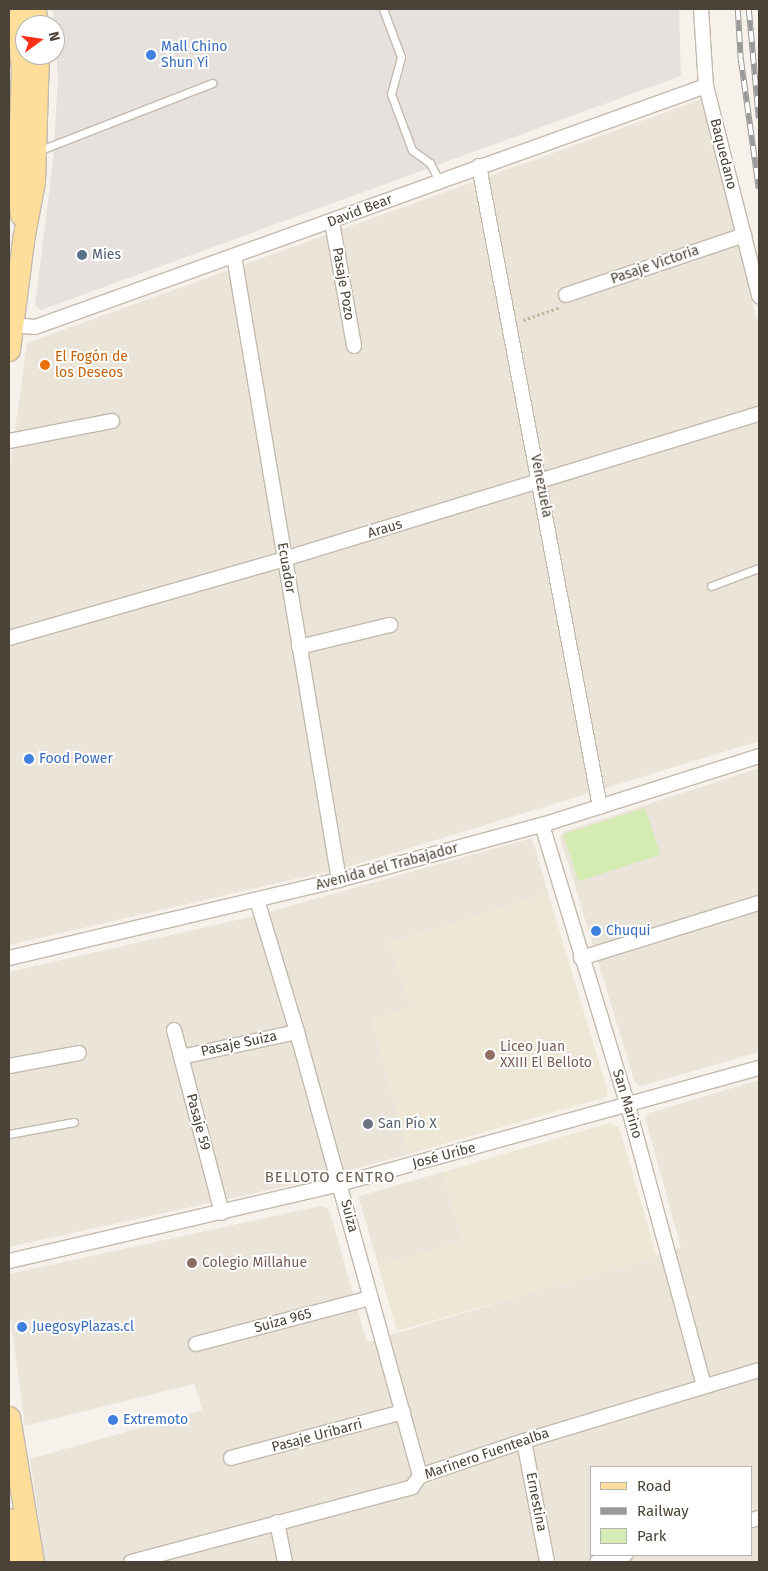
<!DOCTYPE html>
<html>
<head>
<meta charset="utf-8">
<style>
  body { margin:0 }
  #map { position:relative; width:768px; height:1571px; overflow:hidden; background:#f6f2eb; font-family:"Fira Sans",sans-serif }
  div>[style] { position:absolute }
  .residential>* { inset:0; background:#eae4d9; transform-origin:0 0 }
  .industrial>* { inset:0; background:#e6e1dc }
  .education>* { inset:0; background:#efe7d5 }
  .green>* { inset:0; background:#d4ebb3; transform-origin:0 0 }
  .path>* { height:2.5px; margin-top:-1.25px; transform-origin:0; background:repeating-linear-gradient(90deg,#c4b59d 0 2.5px,transparent 0 5px) }
  .roads { filter:drop-shadow(1px 0 #c2baad) drop-shadow(-1px 0 #c2baad) drop-shadow(0 1px #c2baad) drop-shadow(0 -1px #c2baad) }
  .service>* { height:7px; margin:-3.5px; padding:0 3.5px; transform-origin:3.5px; border-radius:3.5px; background:#fff }
  .minor>* { height:14px; margin:-7px; padding:0 7px; transform-origin:7px; border-radius:7px; background:#fff }
  .primary>* { height:21px; margin:-10.5px; padding:0 10.5px; transform-origin:10.5px; border-radius:10.5px; background:#ffde9b }
  .rail>* { height:5.5px; margin-top:-2.75px; transform-origin:0; background:repeating-linear-gradient(90deg,#fff 0 11px,#999 0 22px); box-sizing:border-box; border-block:1px solid #999 }
  .dots>* { width:14px; height:14px; translate:-50% -50%; box-sizing:border-box; border:2px solid #fff; border-radius:50% }
  span { translate:-50% -50%; white-space:nowrap; text-align:center; line-height:1.15; -webkit-text-stroke:4px #fff; paint-order:stroke }
  .shop-label { font-size:14px; color:#366cbe }
  .left { translate:0 -50%; text-align:left }
  .street-label { font-size:14px; color:#4b4338 }
  .service-label { font-size:14px; color:#4e5e75 }
  .food-label { font-size:14px; color:#c56008 }
  .education-label { font-size:14px; color:#785e54 }
  .worship-label { font-size:14px; color:#5b616d }
  .neighbourhood-label { font-size:15px; color:#6e604f; letter-spacing:1px }
  .frame { position:absolute; inset:0; border:10px solid #4b4338; pointer-events:none }
  .legend { position:absolute; left:590px; top:1466px; width:162px; height:90px; box-sizing:border-box; background:#fff; border:1px solid #b7b4af; margin:0; padding:6px 9px; list-style:none; font-size:15px; color:#4b4338 }
  .legend li { display:flex; align-items:center; gap:10px; height:25px }
  .legend b { width:25px; border:1px solid #b7b4af }
  .north { position:absolute; left:15px; top:15px; width:50px; height:50px; box-sizing:border-box; background:#fff; border:1px solid #b7b4af; border-radius:50%; rotate:76deg; font-size:14px; font-weight:700; line-height:20px; text-align:center; color:#4b4338 }
  .north::after { content:''; display:block; margin:auto; width:18px; height:22px; background:#ff3119; clip-path:polygon(50% 0,100% 100%,50% 72%,0 100%) }
</style>
</head>
<body>
<div id="map">
  <div class="residential">
    <div style="clip-path:polygon(702px 99px,759px 329px,759px 741px,351px 866px,9px 945px,9px 474px,27px 343px)"></div>
    <div style="clip-path:polygon(759px 768px,759px 1052px,641px 1086px,635px 1083px,560px 837px,565px 831px)"></div>
    <div style="clip-path:polygon(532px 838px,548px 893px,390px 943px,411px 1007px,372px 1019px,409px 1154px,318px 1179px,9px 1247px,9px 972px,250px 917px)"></div>
    <div style="clip-path:polygon(evenodd,759px 1080px,759px 1562px,45px 1562px,30px 1459px,203px 1410px,194px 1384px,25px 1426px,9px 1309px,9px 1274px,320px 1206px,329px 1209px,367px 1342px,681px 1248px,645px 1117px,649px 1113px,759px 1080px,592px 1467px,752px 1467px,752px 1555px,592px 1555px,592px 1467px)"></div>
    <div style="left:443px;top:1172px;width:73px;height:88px;rotate:74deg"></div>
  </div>
  <div class="industrial">
    <div style="clip-path:polygon(53px 9px,679px 9px,681px 76px,41px 310px,35px 305px,53px 161px,58px 79px)"></div>
  </div>
  <div class="education">
    <div style="clip-path:polygon(548px 893px,608px 1092px,606px 1097px,409px 1154px,372px 1019px,411px 1007px,390px 943px)"></div>
    <div style="clip-path:polygon(609px 1123px,619px 1127px,657px 1257px,397px 1331px,378px 1265px,463px 1241px,443px 1172px)"></div>
  </div>
  <div class="green">
    <div style="left:645px;top:808px;width:49px;height:86px;rotate:72deg"></div>
  </div>
  <div class="path">
    <div style="left:523px;top:320px;width:39px;rotate:-19deg"></div>
  </div>
  <div class="roads">
    <div class="service">
      <div style="left:383px;top:9px;width:51px;rotate:69.4deg"></div>
      <div style="left:401px;top:57px;width:38px;rotate:105deg"></div>
      <div style="left:391px;top:94px;width:60px;rotate:69.4deg"></div>
      <div style="left:412px;top:150px;width:22px;rotate:36deg"></div>
      <div style="left:430px;top:163px;width:20px;rotate:63deg"></div>
      <div style="left:38px;top:151px;width:187px;rotate:-21.3deg"></div>
      <div style="left:711px;top:586px;width:51px;rotate:-20.6deg"></div>
      <div style="left:9px;top:1134px;width:66px;rotate:-10.5deg"></div>
    </div>
    <div class="minor">
      <div style="left:701px;top:9px;width:77px;rotate:86.3deg"></div>
      <div style="left:706px;top:86px;width:217px;rotate:75.8deg"></div>
      <div style="left:479px;top:166px;width:652px;rotate:79.31deg"></div>
      <div style="left:332px;top:222px;width:126px;rotate:79.9deg"></div>
      <div style="left:234px;top:256px;width:633px;rotate:80.45deg"></div>
      <div style="left:566px;top:295px;width:188px;rotate:-18.6deg"></div>
      <div style="left:12px;top:325px;width:23px;rotate:5deg"></div>
      <div style="left:35px;top:327px;width:713px;rotate:-19.76deg"></div>
      <div style="left:9px;top:441px;width:105px;rotate:-11deg"></div>
      <div style="left:9px;top:638px;width:286px;rotate:-16deg"></div>
      <div style="left:284px;top:559px;width:497px;rotate:-17deg"></div>
      <div style="left:299px;top:647px;width:94px;rotate:-13.6deg"></div>
      <div style="left:542px;top:825px;width:294px;rotate:73deg"></div>
      <div style="left:628px;top:1106px;width:290px;rotate:74.8deg"></div>
      <div style="left:257px;top:900px;width:138px;rotate:73.1deg"></div>
      <div style="left:297px;top:1032px;width:461px;rotate:74.5deg"></div>
      <div style="left:9px;top:958px;width:339px;rotate:-13.3deg"></div>
      <div style="left:339px;top:880px;width:210px;rotate:-15.2deg"></div>
      <div style="left:542px;top:825px;width:228px;rotate:-17.6deg"></div>
      <div style="left:581px;top:958px;width:186px;rotate:-17.2deg"></div>
      <div style="left:174px;top:1030px;width:189px;rotate:75.3deg"></div>
      <div style="left:181px;top:1057px;width:119px;rotate:-12.2deg"></div>
      <div style="left:9px;top:1066px;width:71px;rotate:-10.5deg"></div>
      <div style="left:9px;top:1261px;width:340px;rotate:-13.1deg"></div>
      <div style="left:340px;top:1184px;width:435px;rotate:-15.5deg"></div>
      <div style="left:196px;top:1344px;width:180px;rotate:-14.8deg"></div>
      <div style="left:524px;top:1441px;width:123px;rotate:79.2deg"></div>
      <div style="left:231px;top:1458px;width:178px;rotate:-15deg"></div>
      <div style="left:752px;top:1520px;width:7px;rotate:-16deg"></div>
      <div style="left:277px;top:1522px;width:41px;rotate:78.7deg"></div>
      <div style="left:131px;top:1562px;width:291px;rotate:-14.9deg"></div>
      <div style="left:412px;top:1487px;width:14px;rotate:-54deg"></div>
      <div style="left:420px;top:1476px;width:110px;rotate:-18.6deg"></div>
      <div style="left:524px;top:1441px;width:245px;rotate:-16.8deg"></div>
      <div style="left:597px;top:1562px;width:29px;rotate:-14deg"></div>
    </div>
    <div class="primary">
      <div style="left:16px;top:9px;width:60px;rotate:84.3deg"></div>
      <div style="left:22px;top:69px;width:112px;rotate:92deg"></div>
      <div style="left:18px;top:181px;width:34px;rotate:85deg"></div>
      <div style="left:35px;top:9px;width:16px;rotate:86deg"></div>
      <div style="left:9px;top:350px;width:111px;rotate:-82.7deg"></div>
      <div style="left:23px;top:240px;width:60px;rotate:-79.4deg"></div>
      <div style="left:34px;top:181px;width:126px;rotate:-88.2deg"></div>
      <div style="left:9px;top:1417px;width:147px;rotate:80.6deg"></div>
      <div style="left:9px;top:1519px;width:43px;rotate:82.1deg"></div>
    </div>
  </div>
  <div class="rail">
    <div style="left:738px;top:9px;width:50px;rotate:86.6deg"></div>
    <div style="left:741px;top:59px;width:131px;rotate:82.1deg"></div>
    <div style="left:749px;top:9px;width:110px;rotate:84.8deg"></div>
  </div>
  <div class="dots">
    <div style="left:151px;top:55px;background:#3f7fe0"></div>
    <div style="left:82px;top:255px;background:#5c6f8a"></div>
    <div style="left:45px;top:365px;background:#e8710a"></div>
    <div style="left:29px;top:759px;background:#3f7fe0"></div>
    <div style="left:596px;top:931px;background:#3f7fe0"></div>
    <div style="left:490px;top:1055px;background:#8d6e63"></div>
    <div style="left:368px;top:1124px;background:#6b7280"></div>
    <div style="left:192px;top:1263px;background:#8d6e63"></div>
    <div style="left:22px;top:1327px;background:#3f7fe0"></div>
    <div style="left:113px;top:1420px;background:#3f7fe0"></div>
  </div>
  <div class="shop-label">
    <span class="left" style="left:161px;top:55px">Mall Chino<br>Shun Yi</span>
    <span class="left" style="left:39px;top:759px">Food Power</span>
    <span class="left" style="left:606px;top:931px">Chuqui</span>
    <span class="left" style="left:32px;top:1327px">JuegosyPlazas.cl</span>
    <span class="left" style="left:123px;top:1420px">Extremoto</span>
  </div>
  <div class="street-label">
    <span style="left:723px;top:154px;rotate:76deg">Baquedano</span>
    <span style="left:360px;top:211px;rotate:-21deg">David Bear</span>
    <span style="left:655px;top:265px;rotate:-19deg">Pasaje Victoria</span>
    <span style="left:343px;top:284px;rotate:80deg">Pasaje Pozo</span>
    <span style="left:541px;top:486px;rotate:79deg">Venezuela</span>
    <span style="left:385px;top:529px;rotate:-17deg">Araus</span>
    <span style="left:286px;top:568px;rotate:80deg">Ecuador</span>
    <span style="left:387px;top:867px;rotate:-15deg">Avenida del Trabajador</span>
    <span style="left:239px;top:1044px;rotate:-12deg">Pasaje Suiza</span>
    <span style="left:627px;top:1104px;rotate:73deg">San Marino</span>
    <span style="left:198px;top:1122px;rotate:75deg">Pasaje 59</span>
    <span style="left:444px;top:1156px;rotate:-15deg">José Uribe</span>
    <span style="left:349px;top:1216px;rotate:75deg">Suiza</span>
    <span style="left:283px;top:1321px;rotate:-15deg">Suiza 965</span>
    <span style="left:317px;top:1436px;rotate:-15deg">Pasaje Uribarri</span>
    <span style="left:487px;top:1454px;rotate:-19deg">Marinero Fuentealba</span>
    <span style="left:536px;top:1502px;rotate:79deg">Ernestina</span>
  </div>
  <div class="service-label">
    <span class="left" style="left:92px;top:255px">Mies</span>
  </div>
  <div class="food-label">
    <span class="left" style="left:55px;top:365px">El Fogón de<br>los Deseos</span>
  </div>
  <div class="education-label">
    <span class="left" style="left:500px;top:1055px">Liceo Juan<br>XXIII El Belloto</span>
    <span class="left" style="left:202px;top:1263px">Colegio Millahue</span>
  </div>
  <div class="worship-label">
    <span class="left" style="left:378px;top:1124px">San Pío X</span>
  </div>
  <div class="neighbourhood-label">
    <span style="left:330px;top:1178px">BELLOTO CENTRO</span>
  </div>
  <div class="frame"></div>
  <ul class="legend">
  <li><b style="height:6px;background:#ffde9b"></b>Road</li>
  <li><b style="height:6px;background:#999"></b>Railway</li>
  <li><b style="height:14px;background:#d4ebb3"></b>Park</li>
  </ul>
  <div class="north">N</div>
</div>
</body>
</html>
